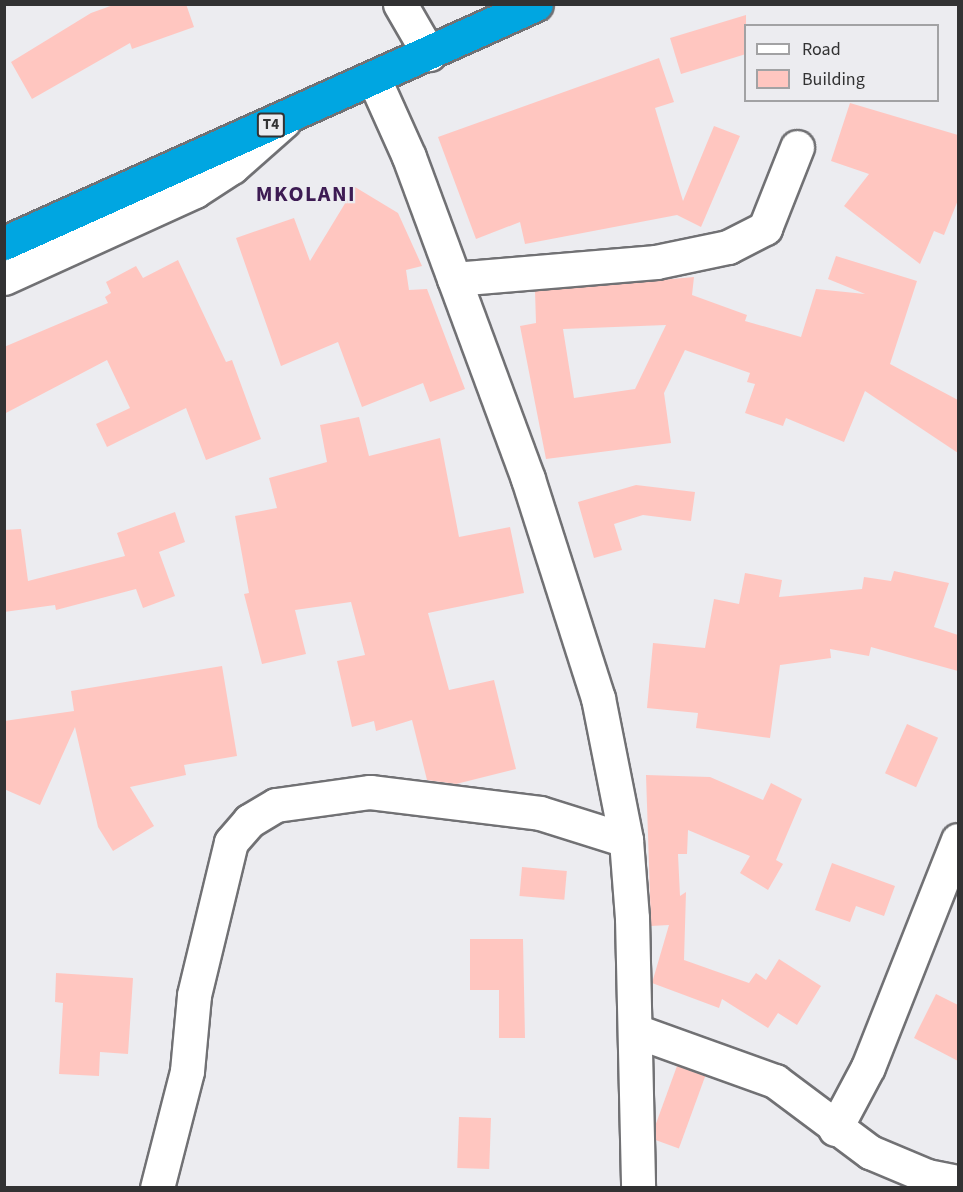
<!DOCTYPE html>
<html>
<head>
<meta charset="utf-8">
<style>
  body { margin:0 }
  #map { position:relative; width:963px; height:1192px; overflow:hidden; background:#ececf0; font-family:"Source Sans 3",sans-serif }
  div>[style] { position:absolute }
  .building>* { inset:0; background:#ffc6c0; transform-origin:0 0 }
  .roads { filter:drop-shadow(2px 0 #717174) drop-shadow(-2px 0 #717174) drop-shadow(0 2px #717174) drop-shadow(0 -2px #717174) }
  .minor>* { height:33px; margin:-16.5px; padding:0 16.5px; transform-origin:16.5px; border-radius:16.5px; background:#fff }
  .highway>* { height:33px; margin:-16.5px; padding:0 16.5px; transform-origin:16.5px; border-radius:16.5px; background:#00a6e1 }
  span { translate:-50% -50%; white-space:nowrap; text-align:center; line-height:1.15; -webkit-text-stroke:4.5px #ececf0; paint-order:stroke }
  .shield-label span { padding:2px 4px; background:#ececf0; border:2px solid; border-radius:4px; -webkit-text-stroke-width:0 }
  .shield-label { font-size:15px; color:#323233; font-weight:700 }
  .district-label { font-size:22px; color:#3d1b53; font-weight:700; letter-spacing:1.5px }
  .frame { position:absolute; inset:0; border:6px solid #323233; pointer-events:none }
  .legend { position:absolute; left:744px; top:24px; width:195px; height:78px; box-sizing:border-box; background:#ececf0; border:2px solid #a2a2a4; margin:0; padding:8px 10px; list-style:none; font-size:18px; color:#323233 }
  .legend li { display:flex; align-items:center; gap:12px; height:30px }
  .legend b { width:30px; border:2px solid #a2a2a4 }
</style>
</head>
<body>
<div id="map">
  <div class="building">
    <div style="clip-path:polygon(116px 4px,186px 4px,194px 27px,132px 49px,130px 43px,32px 99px,11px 62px,91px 13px)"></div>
    <div style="clip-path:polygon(746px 15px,746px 54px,681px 74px,670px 38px)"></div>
    <div style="clip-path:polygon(659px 58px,674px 102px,655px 108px,683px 201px,714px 126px,740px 136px,701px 227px,677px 215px,525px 244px,520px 222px,476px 239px,438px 137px)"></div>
    <div style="clip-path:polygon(850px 103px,958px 135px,958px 200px,944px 235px,934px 231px,920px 264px,844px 206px,869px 174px,831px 161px)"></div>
    <div style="clip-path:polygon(355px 187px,398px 213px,422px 266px,406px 270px,409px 290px,427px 289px,465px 389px,430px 402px,423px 383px,362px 407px,338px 342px,281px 366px,236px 238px,294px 218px,310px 261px)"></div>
    <div style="clip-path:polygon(evenodd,836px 256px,917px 281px,890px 364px,958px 400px,958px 453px,865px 391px,844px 442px,786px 418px,783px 426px,745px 413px,755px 384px,747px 382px,750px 373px,685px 350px,664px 393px,671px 443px,546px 459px,520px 326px,536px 323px,535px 291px,694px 277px,692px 295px,747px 315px,745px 321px,801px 337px,816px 289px,865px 294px,828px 279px,836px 256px,666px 325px,635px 389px,574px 398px,563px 329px,666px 325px)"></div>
    <div style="clip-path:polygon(178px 260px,226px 362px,232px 360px,261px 439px,206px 460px,186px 408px,107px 447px,96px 424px,130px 408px,107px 360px,4px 414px,4px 347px,108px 303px,105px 297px,111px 293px,106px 282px,136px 266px,143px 278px)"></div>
    <div style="clip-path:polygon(359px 417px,369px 456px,440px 438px,459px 537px,510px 527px,524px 593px,428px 613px,449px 690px,494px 680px,516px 769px,456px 784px,427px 780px,412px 720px,376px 731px,374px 721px,352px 727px,337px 661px,365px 655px,351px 602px,295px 610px,306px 654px,262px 664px,244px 594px,249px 593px,235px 516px,277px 508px,269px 478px,327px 462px,320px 425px)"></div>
    <div style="clip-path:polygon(636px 485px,695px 492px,691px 521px,643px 515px,614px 524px,622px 550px,594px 558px,578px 502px)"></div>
    <div style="clip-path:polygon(175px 512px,185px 542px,159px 552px,175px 596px,143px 608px,136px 589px,56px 610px,55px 605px,4px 612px,4px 530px,21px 529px,28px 581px,125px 556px,117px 533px)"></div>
    <div style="clip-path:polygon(894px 571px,949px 583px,934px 627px,958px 635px,958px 671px,871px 647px,869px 656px,830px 649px,831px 658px,780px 665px,770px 738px,696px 728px,698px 713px,647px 708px,653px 643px,705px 648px,714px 599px,739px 604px,745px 573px,782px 580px,779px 597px,862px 589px,864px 577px,891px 581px)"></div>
    <div style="clip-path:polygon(222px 666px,237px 756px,184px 765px,186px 775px,130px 787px,154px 826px,113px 851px,98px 827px,75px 727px,40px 805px,4px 789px,4px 721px,74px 711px,71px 691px)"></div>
    <div style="left:907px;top:724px;width:34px;height:54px;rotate:24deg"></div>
    <div style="clip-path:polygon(646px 775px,710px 777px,763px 800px,771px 783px,802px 799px,776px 860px,783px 864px,768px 890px,740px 873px,750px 856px,688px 830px,687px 854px,678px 854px,680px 896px,686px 892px,684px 960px,749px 983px,756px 973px,766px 980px,779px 959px,821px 986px,797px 1025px,778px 1013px,768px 1028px,722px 999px,719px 1008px,652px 983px,669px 925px,651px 926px)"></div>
    <div style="clip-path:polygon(832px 863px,895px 886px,884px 916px,856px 906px,850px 922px,815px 910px)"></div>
    <div style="left:522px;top:867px;width:45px;height:29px;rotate:5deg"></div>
    <div style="clip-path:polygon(470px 939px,523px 939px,525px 1038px,499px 1038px,499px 990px,470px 990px)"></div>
    <div style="clip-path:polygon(56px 973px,133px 978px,128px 1054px,100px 1052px,99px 1076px,59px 1074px,63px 1003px,55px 1002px)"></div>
    <div style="clip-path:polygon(936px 994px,958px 1005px,958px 1061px,914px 1038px)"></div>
    <div style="left:677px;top:1066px;width:30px;height:77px;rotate:20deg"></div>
    <div style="left:459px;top:1117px;width:32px;height:51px;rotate:2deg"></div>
  </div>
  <div class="roads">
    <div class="minor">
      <div style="left:400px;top:4px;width:58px;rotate:59.9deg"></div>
      <div style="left:374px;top:79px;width:85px;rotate:65.8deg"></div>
      <div style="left:409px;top:157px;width:343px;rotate:69.7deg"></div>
      <div style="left:528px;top:479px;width:230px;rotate:72.3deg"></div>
      <div style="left:598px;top:698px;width:145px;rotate:78.8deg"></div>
      <div style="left:626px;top:840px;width:78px;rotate:85.6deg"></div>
      <div style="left:632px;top:918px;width:270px;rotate:88.7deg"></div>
      <div style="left:4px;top:278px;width:210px;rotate:-24.5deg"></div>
      <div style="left:195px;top:191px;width:44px;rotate:-33deg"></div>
      <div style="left:232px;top:167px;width:69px;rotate:-41.5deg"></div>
      <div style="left:454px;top:279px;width:203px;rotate:-4.8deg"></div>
      <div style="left:656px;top:262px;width:74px;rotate:-11.8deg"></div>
      <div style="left:728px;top:247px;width:42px;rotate:-27.2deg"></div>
      <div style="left:765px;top:228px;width:87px;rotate:-68.4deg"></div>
      <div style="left:636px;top:1031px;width:148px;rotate:19.8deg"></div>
      <div style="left:775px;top:1081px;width:119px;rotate:36.8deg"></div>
      <div style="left:870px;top:1152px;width:62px;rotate:22.8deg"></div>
      <div style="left:927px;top:1176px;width:32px;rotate:11deg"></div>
      <div style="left:835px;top:1129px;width:70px;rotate:-62deg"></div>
      <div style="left:868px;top:1067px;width:244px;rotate:-68.4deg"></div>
      <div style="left:157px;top:1188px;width:121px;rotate:-75.6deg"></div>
      <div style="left:187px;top:1071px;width:76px;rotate:-84.7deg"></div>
      <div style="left:194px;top:995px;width:157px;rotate:-76.4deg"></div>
      <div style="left:231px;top:842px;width:28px;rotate:-49deg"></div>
      <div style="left:249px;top:821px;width:31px;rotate:-31deg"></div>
      <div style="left:276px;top:805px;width:95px;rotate:-7.9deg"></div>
      <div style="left:370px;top:792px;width:171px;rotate:7deg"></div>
      <div style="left:540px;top:813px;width:90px;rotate:17.4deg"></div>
    </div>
    <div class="highway">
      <div style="left:4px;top:243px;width:583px;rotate:-24.19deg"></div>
    </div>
  </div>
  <div class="shield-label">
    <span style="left:271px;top:125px">T4</span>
  </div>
  <div class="district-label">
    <span style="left:306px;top:195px">MKOLANI</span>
  </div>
  <div class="frame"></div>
  <ul class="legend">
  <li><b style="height:8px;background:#fff"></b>Road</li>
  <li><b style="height:16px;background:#ffc6c0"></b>Building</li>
  </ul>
</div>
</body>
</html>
